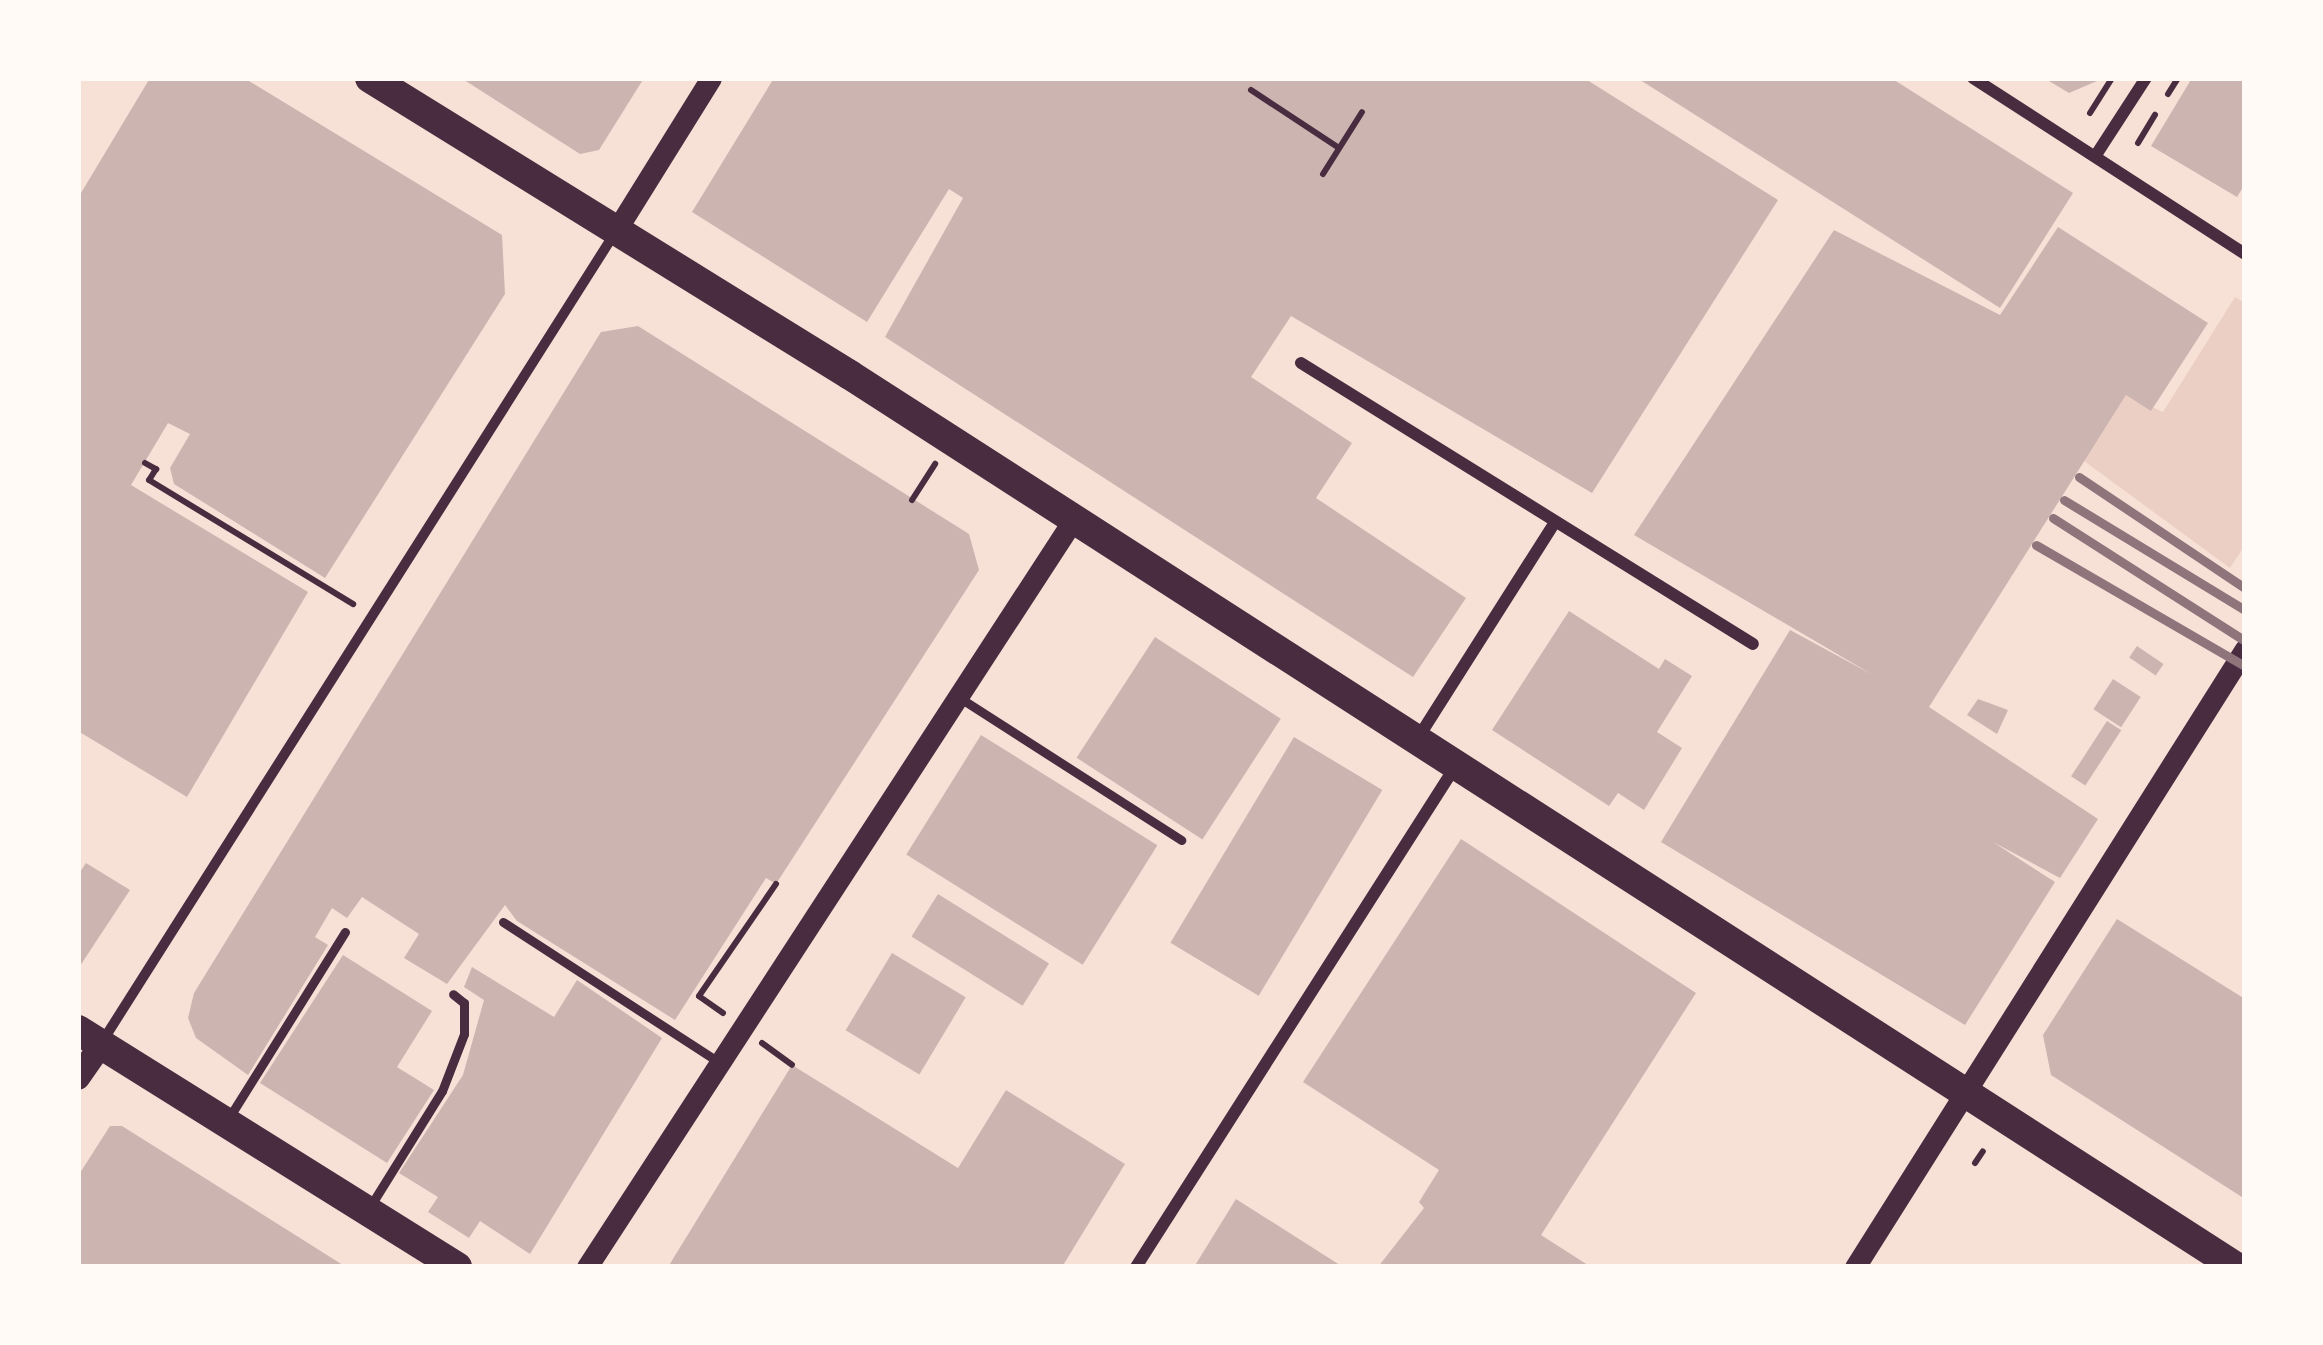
<!DOCTYPE html>
<html>
<head>
<meta charset="utf-8">
<style>
  body { margin:0 }
  #map { position:relative; width:2323px; height:1345px; overflow:hidden; background:#f7e1d7; font-family:"DM Sans",sans-serif }
  div>[style] { position:absolute }
  .green>* { inset:0; background:#ebcfc5 }
  .building>* { inset:0; background:#ccb4b1; transform-origin:0 0 }
  .path>* { height:6px; margin:-3px; padding:0 3px; transform-origin:3px; border-radius:3px; background:#4a2c40 }
  .service>* { height:9px; margin:-4.5px; padding:0 4.5px; transform-origin:4.5px; border-radius:4.5px; background:#4a2c40 }
  .pedestrian>* { height:10px; margin:-5px; padding:0 5px; transform-origin:5px; border-radius:5px; background:#4a2c40 }
  .minor>* { height:12px; margin:-6px; padding:0 6px; transform-origin:6px; border-radius:6px; background:#4a2c40 }
  .tertiary>* { height:21px; margin:-10.5px; padding:0 10.5px; transform-origin:10.5px; border-radius:10.5px; background:#4a2c40 }
  .secondary>* { height:24px; margin:-12px; padding:0 12px; transform-origin:12px; border-radius:12px; background:#4a2c40 }
  .primary>* { height:30px; margin:-15px; padding:0 15px; transform-origin:15px; border-radius:15px; background:#4a2c40 }
  .rail>* { height:9px; margin:-4.5px; padding:0 4.5px; transform-origin:4.5px; border-radius:4.5px; background:#8f747c }
  span { translate:-50% -50%; white-space:nowrap; text-align:center; line-height:1.15; -webkit-text-stroke:9px #fffaf5; paint-order:stroke }
  .frame { position:absolute; inset:0; border:81px solid #fffaf5; pointer-events:none }
</style>
</head>
<body>
<div id="map">
  <div class="green">
    <div style="clip-path:polygon(2235px 297px,2245px 303px,2245px 545px,2230px 568px,2084px 461px,2126px 395px,2163px 412px)"></div>
  </div>
  <div class="building">
    <div style="clip-path:polygon(150px 78px,244px 78px,502px 235px,505px 294px,325px 578px,174px 484px,170px 468px,190px 434px,168px 423px,131px 485px,308px 592px,187px 797px,78px 731px,78px 198px)"></div>
    <div style="clip-path:polygon(461px 78px,644px 78px,599px 150px,580px 154px)"></div>
    <div style="clip-path:polygon(774px 78px,1584px 78px,1778px 200px,1592px 493px,1291px 316px,1251px 377px,1352px 443px,1316px 498px,1466px 598px,1413px 677px,885px 337px,963px 198px,949px 189px,867px 322px,692px 212px)"></div>
    <div style="clip-path:polygon(1637px 78px,1891px 78px,2073px 193px,2000px 308px)"></div>
    <div style="clip-path:polygon(2044px 78px,2104px 78px,2069px 93px)"></div>
    <div style="clip-path:polygon(2192px 78px,2245px 78px,2245px 184px,2237px 197px,2151px 146px)"></div>
    <div style="clip-path:polygon(2058px 227px,2208px 323px,2151px 411px,2126px 395px,1929px 707px,2098px 819px,2060px 878px,1993px 842px,2055px 882px,1965px 1025px,1661px 842px,1790px 630px,1873px 675px,1634px 535px,1834px 230px,2000px 315px)"></div>
    <div style="clip-path:polygon(638px 326px,969px 534px,979px 570px,776px 884px,766px 878px,675px 1020px,517px 921px,505px 905px,447px 984px,404px 958px,419px 934px,362px 897px,347px 918px,332px 908px,315px 937px,328px 945px,248px 1075px,196px 1038px,188px 1018px,194px 993px,601px 332px)"></div>
    <div style="clip-path:polygon(1569px 611px,1659px 669px,1665px 659px,1692px 676px,1657px 732px,1682px 748px,1644px 810px,1618px 793px,1609px 806px,1492px 730px)"></div>
    <div style="left:1155px;top:637px;width:150px;height:144px;rotate:33deg"></div>
    <div style="left:2137px;top:646px;width:32px;height:14px;rotate:34deg"></div>
    <div style="left:2113px;top:679px;width:33px;height:36px;rotate:33deg"></div>
    <div style="clip-path:polygon(1978px 699px,2008px 710px,1997px 734px,1967px 715px)"></div>
    <div style="left:2107px;top:721px;width:17px;height:66px;rotate:33deg"></div>
    <div style="left:981px;top:735px;width:208px;height:141px;rotate:32deg"></div>
    <div style="left:1294px;top:737px;width:103px;height:240px;rotate:31deg"></div>
    <div style="clip-path:polygon(1461px 839px,1696px 993px,1541px 1235px,1591px 1267px,1378px 1267px,1424px 1208px,1419px 1202px,1439px 1170px,1303px 1082px)"></div>
    <div style="clip-path:polygon(86px 863px,130px 890px,78px 969px,78px 875px)"></div>
    <div style="left:938px;top:894px;width:131px;height:50px;rotate:32deg"></div>
    <div style="clip-path:polygon(2117px 919px,2245px 999px,2245px 1199px,2051px 1075px,2043px 1035px)"></div>
    <div style="left:892px;top:953px;width:86px;height:90px;rotate:31deg"></div>
    <div style="clip-path:polygon(343px 955px,432px 1011px,397px 1067px,434px 1090px,387px 1163px,260px 1083px)"></div>
    <div style="clip-path:polygon(472px 967px,554px 1017px,577px 980px,662px 1038px,530px 1254px,480px 1221px,469px 1238px,428px 1212px,438px 1197px,399px 1173px,463px 1075px,484px 1000px,464px 987px)"></div>
    <div style="clip-path:polygon(792px 1065px,958px 1168px,1006px 1090px,1125px 1164px,1062px 1267px,668px 1267px)"></div>
    <div style="clip-path:polygon(110px 1126px,122px 1126px,346px 1267px,78px 1267px,78px 1176px)"></div>
    <div style="clip-path:polygon(1236px 1199px,1343px 1267px,1194px 1267px)"></div>
  </div>
  <div class="path">
    <div style="left:1251px;top:90px;width:105px;rotate:33.4deg"></div>
    <div style="left:2168px;top:94px;width:19px;rotate:-58deg"></div>
    <div style="left:2090px;top:113px;width:41px;rotate:-57.8deg"></div>
    <div style="left:2138px;top:143px;width:33px;rotate:-59deg"></div>
    <div style="left:1323px;top:174px;width:73px;rotate:-57.8deg"></div>
    <div style="left:145px;top:463px;width:13px;rotate:29deg"></div>
    <div style="left:156px;top:469px;width:13px;rotate:122deg"></div>
    <div style="left:149px;top:480px;width:239px;rotate:31.3deg"></div>
    <div style="left:912px;top:500px;width:43px;rotate:-57.4deg"></div>
    <div style="left:723px;top:1013px;width:29px;rotate:-145deg"></div>
    <div style="left:699px;top:996px;width:136px;rotate:-55.5deg"></div>
    <div style="left:762px;top:1043px;width:37px;rotate:36deg"></div>
    <div style="left:1975px;top:1163px;width:14px;rotate:-56deg"></div>
  </div>
  <div class="service">
    <div style="left:960px;top:698px;width:263px;rotate:32.7deg"></div>
    <div style="left:503px;top:922px;width:259px;rotate:33deg"></div>
    <div style="left:230px;top:1116px;width:217px;rotate:-58deg"></div>
    <div style="left:371px;top:1205px;width:134px;rotate:-58.1deg"></div>
    <div style="left:442px;top:1091px;width:61px;rotate:-68.9deg"></div>
    <div style="left:464px;top:1034px;width:31px;rotate:-90deg"></div>
    <div style="left:464px;top:1003px;width:14px;rotate:-141deg"></div>
  </div>
  <div class="pedestrian">
    <div style="left:102px;top:1042px;width:960px;rotate:-57.63deg"></div>
  </div>
  <div class="minor">
    <div style="left:1973px;top:78px;width:324px;rotate:32.9deg"></div>
    <div style="left:2096px;top:155px;width:92px;rotate:-57deg"></div>
    <div style="left:1301px;top:363px;width:532px;rotate:31.87deg"></div>
    <div style="left:1418px;top:738px;width:256px;rotate:-57.6deg"></div>
    <div style="left:1136px;top:1267px;width:589px;rotate:-57.47deg"></div>
  </div>
  <div class="tertiary">
    <div style="left:617px;top:229px;width:178px;rotate:-58.1deg"></div>
    <div style="left:587px;top:1267px;width:888px;rotate:-56.95deg"></div>
    <div style="left:1855px;top:1267px;width:731px;rotate:-57.75deg"></div>
  </div>
  <div class="secondary">
    <div style="left:78px;top:1078px;width:40px;rotate:-55.1deg"></div>
  </div>
  <div class="primary">
    <div style="left:370px;top:78px;width:564px;rotate:31.75deg"></div>
    <div style="left:850px;top:375px;width:1648px;rotate:32.76deg"></div>
    <div style="left:78px;top:1030px;width:447px;rotate:32deg"></div>
  </div>
  <div class="rail">
    <div style="left:2079px;top:477px;width:200px;rotate:33.8deg"></div>
    <div style="left:2064px;top:500px;width:212px;rotate:31.3deg"></div>
    <div style="left:2053px;top:518px;width:228px;rotate:32.6deg"></div>
    <div style="left:2036px;top:545px;width:241px;rotate:30.1deg"></div>
  </div>
  <div class="frame"></div>
</div>
</body>
</html>
